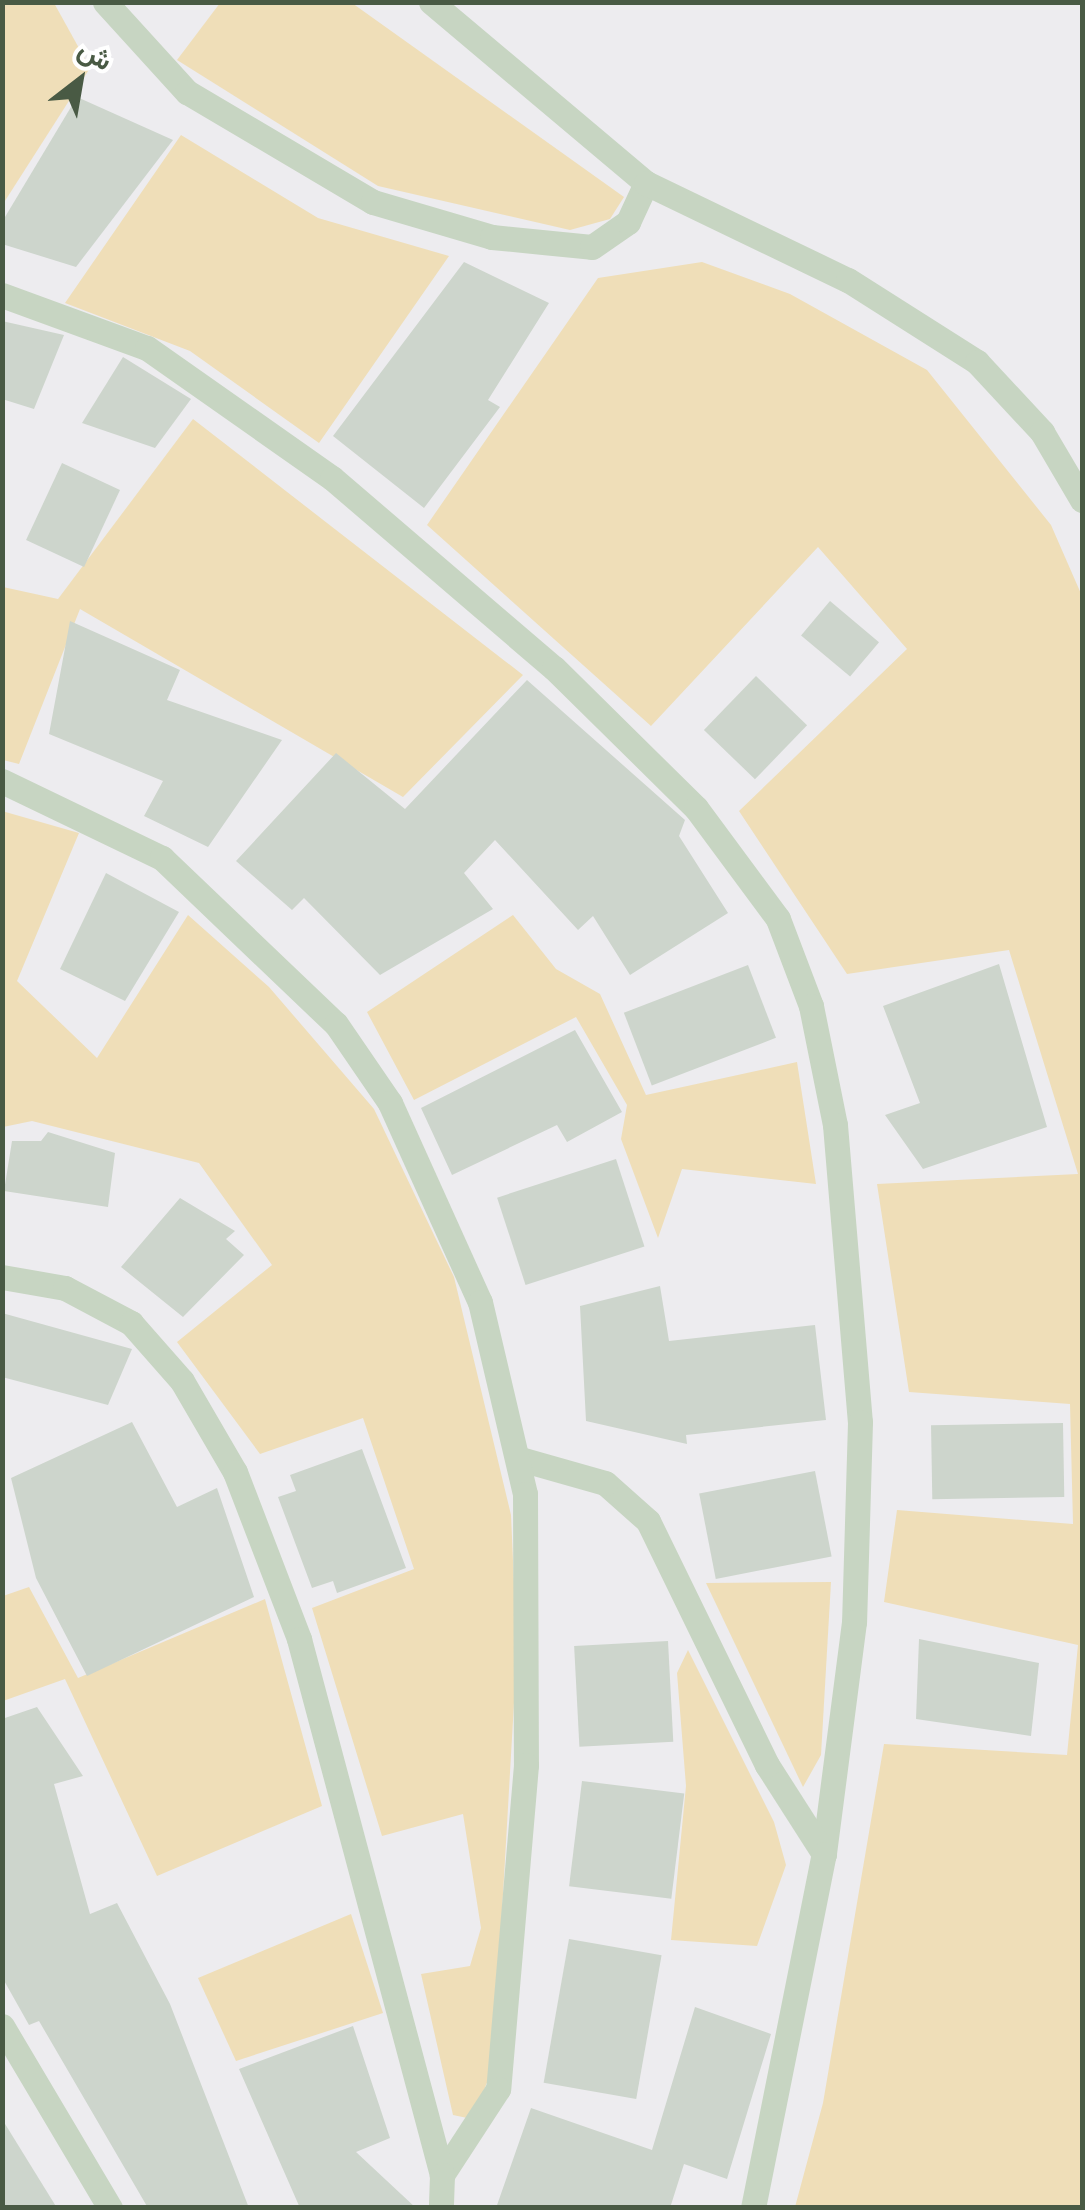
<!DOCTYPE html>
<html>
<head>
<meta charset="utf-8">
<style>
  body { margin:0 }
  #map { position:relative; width:1085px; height:2210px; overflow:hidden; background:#edecef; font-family:"PT Sans Narrow",Vazirmatn,sans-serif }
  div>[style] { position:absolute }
  .green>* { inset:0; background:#efdeb8 }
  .building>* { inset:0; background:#cdd5cc; transform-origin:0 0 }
  .minor>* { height:25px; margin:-12.5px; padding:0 12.5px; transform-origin:12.5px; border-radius:12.5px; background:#c7d5c2 }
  span { translate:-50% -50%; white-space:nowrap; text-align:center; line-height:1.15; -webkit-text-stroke:8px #fff; paint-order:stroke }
  .frame { position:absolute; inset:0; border:5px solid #495a44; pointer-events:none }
  .north { position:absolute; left:30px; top:30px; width:100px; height:100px; -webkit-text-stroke:8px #fff; paint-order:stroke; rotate:31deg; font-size:28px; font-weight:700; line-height:40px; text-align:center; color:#495a44 }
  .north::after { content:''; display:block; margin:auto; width:35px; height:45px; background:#495a44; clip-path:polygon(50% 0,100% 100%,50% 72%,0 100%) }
</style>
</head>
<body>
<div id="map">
  <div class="green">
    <div style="clip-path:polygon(3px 2px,54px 3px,90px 68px,3px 204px)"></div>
    <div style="clip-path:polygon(220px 3px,352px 3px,624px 197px,610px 219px,570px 230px,378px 186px,177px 60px)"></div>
    <div style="clip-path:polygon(181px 135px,318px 218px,449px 256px,319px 443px,190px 351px,65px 303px)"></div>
    <div style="clip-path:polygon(702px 262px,790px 294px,927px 370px,1051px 525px,1082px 596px,1082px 2207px,795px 2207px,823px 2103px,884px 1744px,1067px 1755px,1078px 1645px,884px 1602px,897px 1510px,1073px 1524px,1070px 1404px,909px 1392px,877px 1184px,1078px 1174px,1009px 950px,847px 974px,739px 811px,907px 649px,818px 547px,651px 726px,427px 525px,598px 278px)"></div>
    <div style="clip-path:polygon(193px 419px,523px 675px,403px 797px,80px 609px,19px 764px,3px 760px,3px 587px,58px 599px)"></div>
    <div style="clip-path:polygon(2px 811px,79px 833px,17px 981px,97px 1058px,188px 915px,269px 987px,374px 1109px,454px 1277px,511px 1515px,517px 1651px,493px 2068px,472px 2119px,453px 2115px,421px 1974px,470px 1966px,481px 1928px,463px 1814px,382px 1836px,312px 1608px,414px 1569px,363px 1418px,260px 1454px,177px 1342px,272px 1265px,199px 1163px,32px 1121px,3px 1127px)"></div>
    <div style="clip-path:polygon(513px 915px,556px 969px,600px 994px,646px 1095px,797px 1062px,816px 1184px,682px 1169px,658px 1238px,621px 1139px,627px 1105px,576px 1017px,414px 1100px,367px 1012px)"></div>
    <div style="clip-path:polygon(831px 1582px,821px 1755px,803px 1787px,706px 1583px)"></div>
    <div style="clip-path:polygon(29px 1587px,78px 1678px,265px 1599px,322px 1806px,157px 1876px,65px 1679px,3px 1701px,3px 1596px)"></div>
    <div style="clip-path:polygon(688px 1650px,774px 1822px,786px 1865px,757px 1946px,671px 1940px,686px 1786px,677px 1673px)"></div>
    <div style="clip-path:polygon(351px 1914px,383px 2013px,236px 2061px,198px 1978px)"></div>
  </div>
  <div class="building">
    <div style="clip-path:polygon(77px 97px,173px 140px,76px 267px,2px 244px,2px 222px)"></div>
    <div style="clip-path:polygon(464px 262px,549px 303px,488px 400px,500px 407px,424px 508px,333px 436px)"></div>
    <div style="clip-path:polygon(2px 321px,64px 335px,34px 409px,2px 399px)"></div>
    <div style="clip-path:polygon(123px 357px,191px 399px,155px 448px,82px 423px)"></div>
    <div style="left:62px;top:463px;width:64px;height:85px;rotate:25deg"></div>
    <div style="left:830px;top:601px;width:64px;height:45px;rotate:40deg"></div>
    <div style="clip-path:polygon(70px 621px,180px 670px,167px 700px,282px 740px,208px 847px,144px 816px,163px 781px,49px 734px)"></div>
    <div style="left:756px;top:676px;width:71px;height:75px;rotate:44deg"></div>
    <div style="clip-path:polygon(527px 680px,685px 820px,679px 836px,728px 913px,630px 975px,593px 916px,578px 930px,495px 840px,464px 873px,493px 909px,380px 975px,304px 898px,292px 910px,236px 861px,336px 753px,405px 809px)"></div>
    <div style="clip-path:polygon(106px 873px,179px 912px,125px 1001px,60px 969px)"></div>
    <div style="clip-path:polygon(999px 964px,1047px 1127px,923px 1169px,885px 1115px,920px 1103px,883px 1006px)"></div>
    <div style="left:748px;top:965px;width:78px;height:133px;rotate:69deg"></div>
    <div style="clip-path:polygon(575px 1030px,622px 1112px,567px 1142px,557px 1125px,452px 1175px,421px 1108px)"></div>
    <div style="clip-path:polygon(48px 1132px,115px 1153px,108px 1207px,4px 1191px,12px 1141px,41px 1141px)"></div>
    <div style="left:616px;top:1159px;width:92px;height:125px;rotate:72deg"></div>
    <div style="clip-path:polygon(180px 1198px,235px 1231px,226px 1239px,244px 1255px,183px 1317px,121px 1267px)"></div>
    <div style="clip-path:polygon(660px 1286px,669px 1341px,815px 1325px,826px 1420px,686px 1435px,687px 1444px,586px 1421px,580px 1306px)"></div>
    <div style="clip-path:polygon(2px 1313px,132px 1349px,108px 1405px,2px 1377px)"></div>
    <div style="clip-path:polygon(132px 1422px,177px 1507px,217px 1488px,254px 1597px,87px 1676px,36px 1578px,11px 1478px)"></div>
    <div style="left:1063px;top:1423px;width:74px;height:132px;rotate:89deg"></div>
    <div style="clip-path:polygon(362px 1449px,406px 1568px,337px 1593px,333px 1581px,312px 1588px,278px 1497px,296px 1491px,290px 1475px)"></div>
    <div style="left:815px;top:1471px;width:87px;height:118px;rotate:79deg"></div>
    <div style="clip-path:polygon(919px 1639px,1039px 1663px,1031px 1736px,916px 1719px)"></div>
    <div style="left:668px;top:1641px;width:101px;height:94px;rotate:87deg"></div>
    <div style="clip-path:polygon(37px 1707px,83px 1776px,54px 1784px,90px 1914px,117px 1903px,170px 2004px,249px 2208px,148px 2208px,39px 2021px,29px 2025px,2px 1977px,2px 1719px)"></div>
    <div style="left:582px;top:1781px;width:103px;height:106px;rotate:7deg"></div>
    <div style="left:569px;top:1939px;width:94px;height:146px;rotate:10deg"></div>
    <div style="clip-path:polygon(695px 2007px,771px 2034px,727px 2179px,684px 2164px,670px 2208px,496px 2208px,531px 2108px,652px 2150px)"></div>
    <div style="clip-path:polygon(353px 2026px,390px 2138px,356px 2152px,416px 2208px,300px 2208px,239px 2069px)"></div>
    <div style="clip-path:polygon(2px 2119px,57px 2208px,2px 2208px)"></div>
  </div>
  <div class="minor">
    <div style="left:105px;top:2px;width:122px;rotate:47.7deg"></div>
    <div style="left:187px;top:92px;width:216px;rotate:30.6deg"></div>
    <div style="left:373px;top:202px;width:124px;rotate:16.4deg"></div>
    <div style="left:492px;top:237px;width:100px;rotate:5.7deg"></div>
    <div style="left:592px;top:247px;width:44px;rotate:-34.8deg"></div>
    <div style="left:628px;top:222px;width:43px;rotate:-65.2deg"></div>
    <div style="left:431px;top:2px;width:281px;rotate:40.1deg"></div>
    <div style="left:646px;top:183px;width:224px;rotate:25.7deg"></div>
    <div style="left:848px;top:280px;width:153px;rotate:32.4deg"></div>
    <div style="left:977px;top:362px;width:96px;rotate:47.1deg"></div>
    <div style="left:1042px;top:432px;width:79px;rotate:59.5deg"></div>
    <div style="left:2px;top:295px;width:154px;rotate:20.1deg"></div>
    <div style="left:147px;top:348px;width:226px;rotate:35.1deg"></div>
    <div style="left:332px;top:478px;width:292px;rotate:40.6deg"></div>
    <div style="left:554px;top:668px;width:199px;rotate:44.6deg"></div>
    <div style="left:696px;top:808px;width:138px;rotate:53.5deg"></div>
    <div style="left:778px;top:919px;width:93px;rotate:69.2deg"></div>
    <div style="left:811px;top:1006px;width:121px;rotate:78.6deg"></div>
    <div style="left:835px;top:1125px;width:298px;rotate:85.2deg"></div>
    <div style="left:860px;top:1422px;width:200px;rotate:91.7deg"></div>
    <div style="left:854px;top:1622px;width:234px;rotate:97.4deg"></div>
    <div style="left:824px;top:1854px;width:106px;rotate:-122.6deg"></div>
    <div style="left:767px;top:1765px;width:271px;rotate:-116deg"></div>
    <div style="left:648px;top:1521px;width:57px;rotate:-138.5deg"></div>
    <div style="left:605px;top:1483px;width:88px;rotate:-164.2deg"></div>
    <div style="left:2px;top:781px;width:178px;rotate:25.7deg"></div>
    <div style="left:162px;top:858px;width:240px;rotate:43.7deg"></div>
    <div style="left:336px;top:1024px;width:96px;rotate:55.6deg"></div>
    <div style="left:390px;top:1103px;width:218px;rotate:65.7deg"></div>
    <div style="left:480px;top:1302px;width:197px;rotate:76.8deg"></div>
    <div style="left:525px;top:1494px;width:271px;rotate:89.8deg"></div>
    <div style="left:526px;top:1765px;width:325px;rotate:94.9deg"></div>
    <div style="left:498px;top:2089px;width:103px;rotate:123.1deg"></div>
    <div style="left:2px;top:1277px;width:64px;rotate:9.9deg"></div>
    <div style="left:65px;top:1288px;width:75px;rotate:27.9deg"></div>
    <div style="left:131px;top:1323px;width:77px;rotate:48.7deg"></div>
    <div style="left:182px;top:1381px;width:105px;rotate:59.8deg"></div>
    <div style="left:235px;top:1472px;width:179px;rotate:69deg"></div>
    <div style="left:299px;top:1639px;width:555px;rotate:75.06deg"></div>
    <div style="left:442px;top:2175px;width:33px;rotate:92deg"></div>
    <div style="left:2px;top:2026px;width:212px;rotate:59.3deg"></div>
    <div style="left:753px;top:2208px;width:361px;rotate:-78.7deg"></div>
  </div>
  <div class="frame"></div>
  <div class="north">ش</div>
</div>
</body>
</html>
